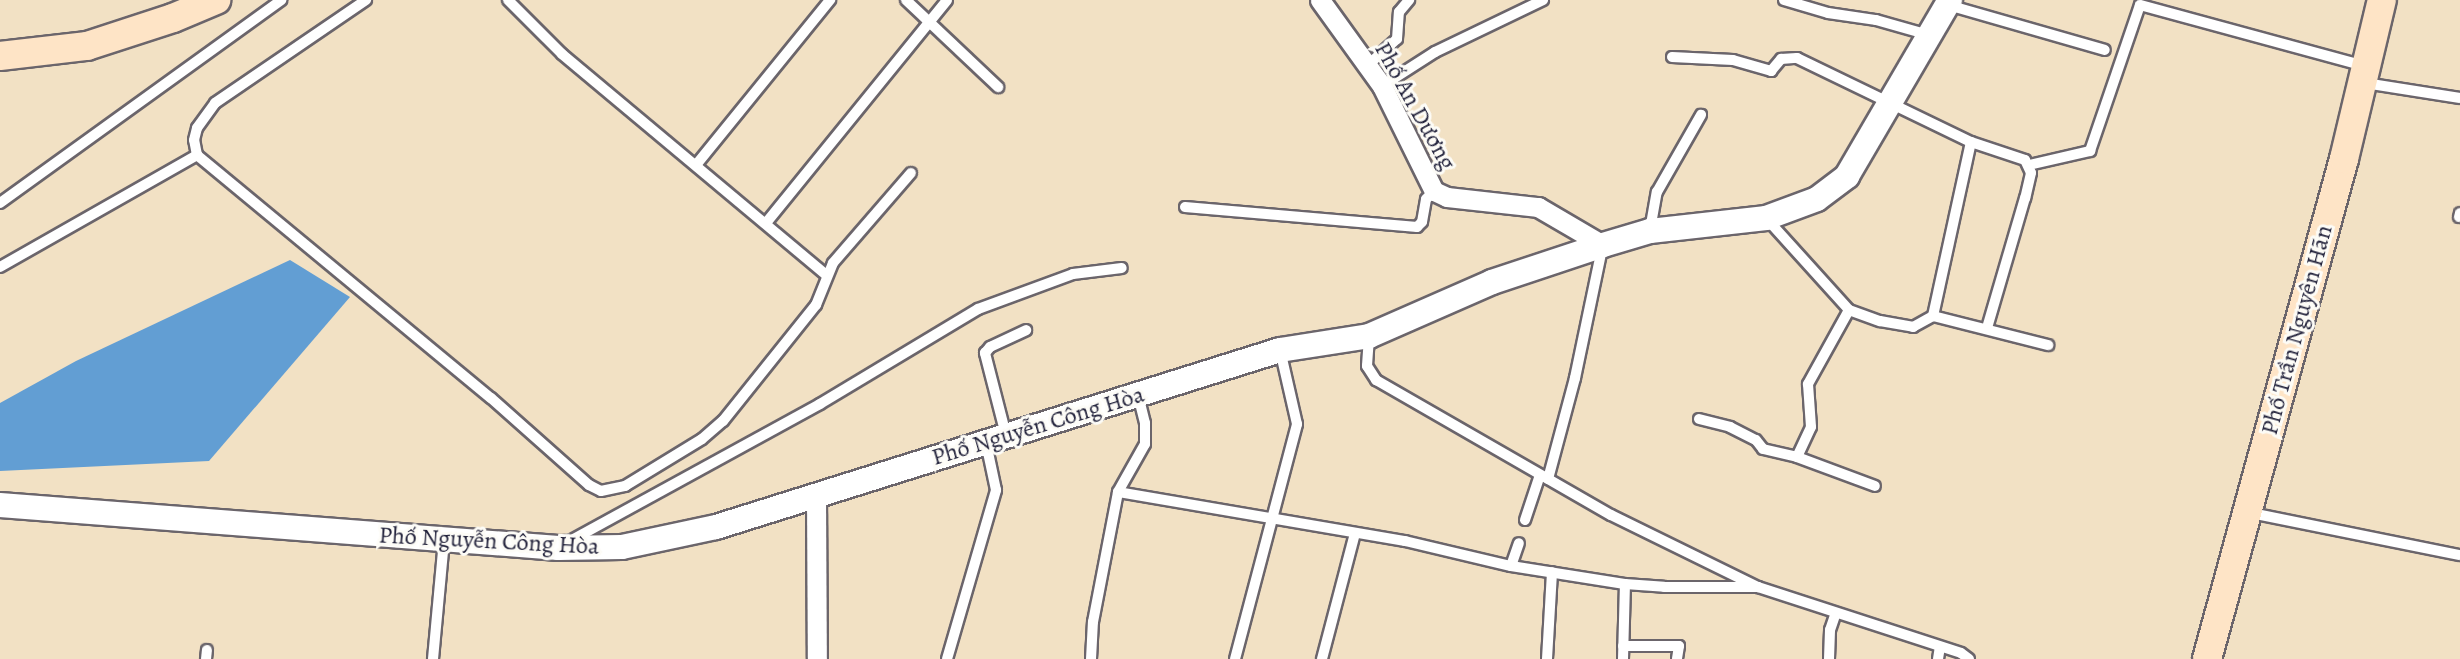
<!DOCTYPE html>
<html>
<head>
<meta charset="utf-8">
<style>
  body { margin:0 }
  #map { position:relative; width:2460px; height:659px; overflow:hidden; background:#f2e1c4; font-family:Alegreya,serif }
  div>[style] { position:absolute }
  .water>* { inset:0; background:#629ed3 }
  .roads { filter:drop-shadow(2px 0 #6b656b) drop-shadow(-2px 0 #6b656b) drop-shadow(0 2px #6b656b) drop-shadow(0 -2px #6b656b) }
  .service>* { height:10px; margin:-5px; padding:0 5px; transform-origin:5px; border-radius:5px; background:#fff }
  .minor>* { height:19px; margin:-9.5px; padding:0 9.5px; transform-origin:9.5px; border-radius:9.5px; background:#fff }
  .tertiary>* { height:24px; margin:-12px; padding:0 12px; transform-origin:12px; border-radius:12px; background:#fff }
  .secondary>* { height:28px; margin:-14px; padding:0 14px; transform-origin:14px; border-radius:14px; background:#fee4c6 }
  span { translate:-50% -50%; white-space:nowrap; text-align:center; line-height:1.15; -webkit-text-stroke:6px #fdfcf7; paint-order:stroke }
  .street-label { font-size:24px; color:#22223b }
</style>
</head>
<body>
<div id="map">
  <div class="water">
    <div style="clip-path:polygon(290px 260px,350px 297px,209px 461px,0 471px,0 403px,76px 361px)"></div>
  </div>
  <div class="roads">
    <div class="service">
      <div style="left:508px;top:0;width:76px;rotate:45deg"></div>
      <div style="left:562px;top:54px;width:344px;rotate:39.9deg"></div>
      <div style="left:906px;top:0;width:127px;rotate:43.4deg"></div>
      <div style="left:1784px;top:0;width:46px;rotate:16.5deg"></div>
      <div style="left:1828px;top:13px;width:49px;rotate:8.3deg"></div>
      <div style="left:1876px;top:20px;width:55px;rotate:15.8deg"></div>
      <div style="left:1948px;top:5px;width:163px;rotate:16deg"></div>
      <div style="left:1672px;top:57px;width:61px;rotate:2.8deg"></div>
      <div style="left:1733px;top:60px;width:40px;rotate:16deg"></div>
      <div style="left:1771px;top:71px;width:16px;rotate:-50deg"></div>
      <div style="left:1781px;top:59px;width:16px;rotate:-4deg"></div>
      <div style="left:1797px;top:58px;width:193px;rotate:25.8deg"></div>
      <div style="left:1971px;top:142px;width:57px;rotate:18.4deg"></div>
      <div style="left:2025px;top:160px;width:14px;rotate:65deg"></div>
      <div style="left:2031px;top:173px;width:26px;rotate:103deg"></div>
      <div style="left:2025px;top:198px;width:135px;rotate:106.3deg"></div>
      <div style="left:1368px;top:65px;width:39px;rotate:-42deg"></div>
      <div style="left:1397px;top:39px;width:27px;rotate:-86deg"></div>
      <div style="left:1399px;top:12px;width:16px;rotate:-50deg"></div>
      <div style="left:2365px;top:83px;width:96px;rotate:9deg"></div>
      <div style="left:1382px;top:86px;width:63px;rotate:-32.7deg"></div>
      <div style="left:1435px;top:52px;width:120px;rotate:-25.7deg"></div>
      <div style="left:197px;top:155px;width:381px;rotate:39.6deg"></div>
      <div style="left:491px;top:398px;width:131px;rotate:41.6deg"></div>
      <div style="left:589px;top:485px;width:13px;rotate:27deg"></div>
      <div style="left:601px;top:491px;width:25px;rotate:-12deg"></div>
      <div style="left:625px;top:486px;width:90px;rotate:-31.4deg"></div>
      <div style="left:702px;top:439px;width:28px;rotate:-41deg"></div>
      <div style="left:723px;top:421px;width:149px;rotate:-51.3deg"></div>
      <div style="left:816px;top:305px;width:45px;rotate:-68deg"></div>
      <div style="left:833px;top:263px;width:119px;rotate:-49.1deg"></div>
      <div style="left:696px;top:165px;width:213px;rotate:-50.9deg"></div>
      <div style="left:2029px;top:165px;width:63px;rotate:-12.9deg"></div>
      <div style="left:2090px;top:151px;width:154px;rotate:-71.1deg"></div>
      <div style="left:2140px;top:5px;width:233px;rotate:15.2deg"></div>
      <div style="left:0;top:203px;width:347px;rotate:-35.8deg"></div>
      <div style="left:1185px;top:207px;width:233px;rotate:4.9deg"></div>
      <div style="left:1417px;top:227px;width:7px;rotate:-45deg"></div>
      <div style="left:1422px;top:222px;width:23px;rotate:-80deg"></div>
      <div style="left:1426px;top:199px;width:11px;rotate:-45deg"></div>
      <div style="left:2459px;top:217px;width:4px;rotate:-76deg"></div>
      <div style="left:1766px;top:218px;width:124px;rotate:47.9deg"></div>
      <div style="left:1849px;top:310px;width:85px;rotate:119deg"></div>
      <div style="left:1808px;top:384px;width:43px;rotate:86deg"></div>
      <div style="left:1811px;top:427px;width:33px;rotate:115deg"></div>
      <div style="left:766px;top:223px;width:287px;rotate:-50.9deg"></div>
      <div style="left:1650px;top:230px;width:39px;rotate:-80deg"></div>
      <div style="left:1657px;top:192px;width:89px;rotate:-60.3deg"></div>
      <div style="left:0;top:267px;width:227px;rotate:-29.6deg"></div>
      <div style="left:197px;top:155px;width:15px;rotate:-101deg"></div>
      <div style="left:194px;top:140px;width:12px;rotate:-76deg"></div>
      <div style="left:197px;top:128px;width:31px;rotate:-54deg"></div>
      <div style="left:215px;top:103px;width:183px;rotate:-34.3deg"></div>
      <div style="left:1849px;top:310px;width:33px;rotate:20deg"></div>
      <div style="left:1880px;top:321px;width:34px;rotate:10deg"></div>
      <div style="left:1913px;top:327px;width:23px;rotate:-29deg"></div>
      <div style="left:1933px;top:316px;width:119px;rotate:14.2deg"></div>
      <div style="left:1933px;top:316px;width:178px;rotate:-77.7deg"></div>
      <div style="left:1369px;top:337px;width:29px;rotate:94deg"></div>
      <div style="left:1367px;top:366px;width:17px;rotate:57deg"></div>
      <div style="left:1376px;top:380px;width:271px;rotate:29.9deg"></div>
      <div style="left:1611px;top:515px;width:164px;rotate:26.1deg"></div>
      <div style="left:1758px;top:587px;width:213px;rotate:18deg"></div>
      <div style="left:1961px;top:653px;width:10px;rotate:37deg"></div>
      <div style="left:1138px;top:395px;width:29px;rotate:76deg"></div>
      <div style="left:1145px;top:423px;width:21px;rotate:90deg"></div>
      <div style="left:1145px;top:444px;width:55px;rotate:119.4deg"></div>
      <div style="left:1118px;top:492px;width:291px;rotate:9.7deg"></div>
      <div style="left:1405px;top:541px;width:109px;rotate:13.3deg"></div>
      <div style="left:1511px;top:566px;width:115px;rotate:9deg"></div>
      <div style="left:1625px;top:584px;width:39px;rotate:4deg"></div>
      <div style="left:1664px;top:587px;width:94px"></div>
      <div style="left:1699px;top:419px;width:32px;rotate:14deg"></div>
      <div style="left:1730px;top:427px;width:29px;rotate:27deg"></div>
      <div style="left:1756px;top:440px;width:11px;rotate:52deg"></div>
      <div style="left:1763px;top:449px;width:35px;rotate:13deg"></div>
      <div style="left:1797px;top:457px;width:83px;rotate:20.4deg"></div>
      <div style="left:1006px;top:435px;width:85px;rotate:-104.4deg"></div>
      <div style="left:985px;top:353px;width:8px;rotate:-50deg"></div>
      <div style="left:990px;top:347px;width:40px;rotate:-25deg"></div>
      <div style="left:1548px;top:479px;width:105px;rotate:-75deg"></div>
      <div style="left:1575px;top:378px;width:132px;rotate:-78.2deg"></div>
      <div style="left:2251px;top:513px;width:213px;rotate:11.4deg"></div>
      <div style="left:1525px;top:520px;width:47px;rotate:-71.6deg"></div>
      <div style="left:570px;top:541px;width:285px;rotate:-28.7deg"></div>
      <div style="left:820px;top:404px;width:184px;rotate:-31deg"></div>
      <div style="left:978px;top:309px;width:101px;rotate:-20.2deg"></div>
      <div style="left:1073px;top:274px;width:49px;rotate:-7deg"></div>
      <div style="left:1511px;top:566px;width:24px;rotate:-71deg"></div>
      <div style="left:1623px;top:646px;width:56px"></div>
      <div style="left:1679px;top:646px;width:13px;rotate:99deg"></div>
      <div style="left:206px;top:659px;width:9px;rotate:-84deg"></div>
      <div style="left:433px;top:659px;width:119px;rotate:-84.7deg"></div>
      <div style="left:947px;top:659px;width:176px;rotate:-73.8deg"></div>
      <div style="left:996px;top:490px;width:48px;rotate:-102deg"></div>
      <div style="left:1091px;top:659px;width:37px;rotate:-87deg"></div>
      <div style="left:1093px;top:622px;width:132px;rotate:-79.1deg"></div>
      <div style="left:1235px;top:659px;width:243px;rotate:-75.2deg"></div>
      <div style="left:1297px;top:424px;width:76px;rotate:-102.9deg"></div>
      <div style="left:1322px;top:659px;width:130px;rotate:-75.3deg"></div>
      <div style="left:1547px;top:659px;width:87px;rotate:-86.7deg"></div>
      <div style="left:1623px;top:659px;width:75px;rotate:-88.5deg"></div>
      <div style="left:1829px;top:659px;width:29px;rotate:-88deg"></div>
      <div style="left:1830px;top:630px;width:18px;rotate:-71deg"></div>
      <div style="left:1938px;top:659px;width:12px;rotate:-81deg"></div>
    </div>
    <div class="minor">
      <div style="left:1320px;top:0;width:106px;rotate:54.2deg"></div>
      <div style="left:1382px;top:86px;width:117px;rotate:63.7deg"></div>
      <div style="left:1434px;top:191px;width:14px;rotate:25deg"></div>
      <div style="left:1447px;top:197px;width:92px;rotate:6.3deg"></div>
      <div style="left:1538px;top:207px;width:75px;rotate:30.3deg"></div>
      <div style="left:816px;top:495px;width:164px;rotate:89.7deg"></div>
    </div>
    <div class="tertiary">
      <div style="left:0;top:505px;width:560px;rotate:4.41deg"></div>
      <div style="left:558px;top:548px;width:64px;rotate:-0.9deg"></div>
      <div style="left:622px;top:547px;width:96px;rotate:-12deg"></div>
      <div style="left:716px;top:527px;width:591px;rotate:-17.42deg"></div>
      <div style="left:1280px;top:350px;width:90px;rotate:-8.9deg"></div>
      <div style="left:1369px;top:336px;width:134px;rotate:-23.7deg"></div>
      <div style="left:1492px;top:282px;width:117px;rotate:-18.4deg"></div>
      <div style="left:1603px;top:245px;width:49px;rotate:-16.6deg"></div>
      <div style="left:1650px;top:231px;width:117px;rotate:-6.4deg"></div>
      <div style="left:1766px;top:218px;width:54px;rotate:-20.4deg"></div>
      <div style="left:1817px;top:199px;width:38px;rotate:-37deg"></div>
      <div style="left:1847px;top:176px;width:204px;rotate:-59.7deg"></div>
    </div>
    <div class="secondary">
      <div style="left:0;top:56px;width:88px;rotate:-6.6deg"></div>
      <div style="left:87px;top:46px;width:90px;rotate:-18deg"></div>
      <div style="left:173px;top:18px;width:47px;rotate:-22.7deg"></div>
      <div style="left:2207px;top:659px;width:518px;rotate:-74.68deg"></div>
      <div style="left:2344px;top:159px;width:163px;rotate:-76.6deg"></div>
    </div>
  </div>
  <div class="street-label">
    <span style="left:1415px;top:106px;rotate:61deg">Phố An Dương</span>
    <span style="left:2297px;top:330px;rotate:-75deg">Phố Trần Nguyên Hãn</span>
    <span style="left:1038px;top:426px;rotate:-17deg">Phố Nguyễn Công Hòa</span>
    <span style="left:489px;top:541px;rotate:3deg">Phố Nguyễn Công Hòa</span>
  </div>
</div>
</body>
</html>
